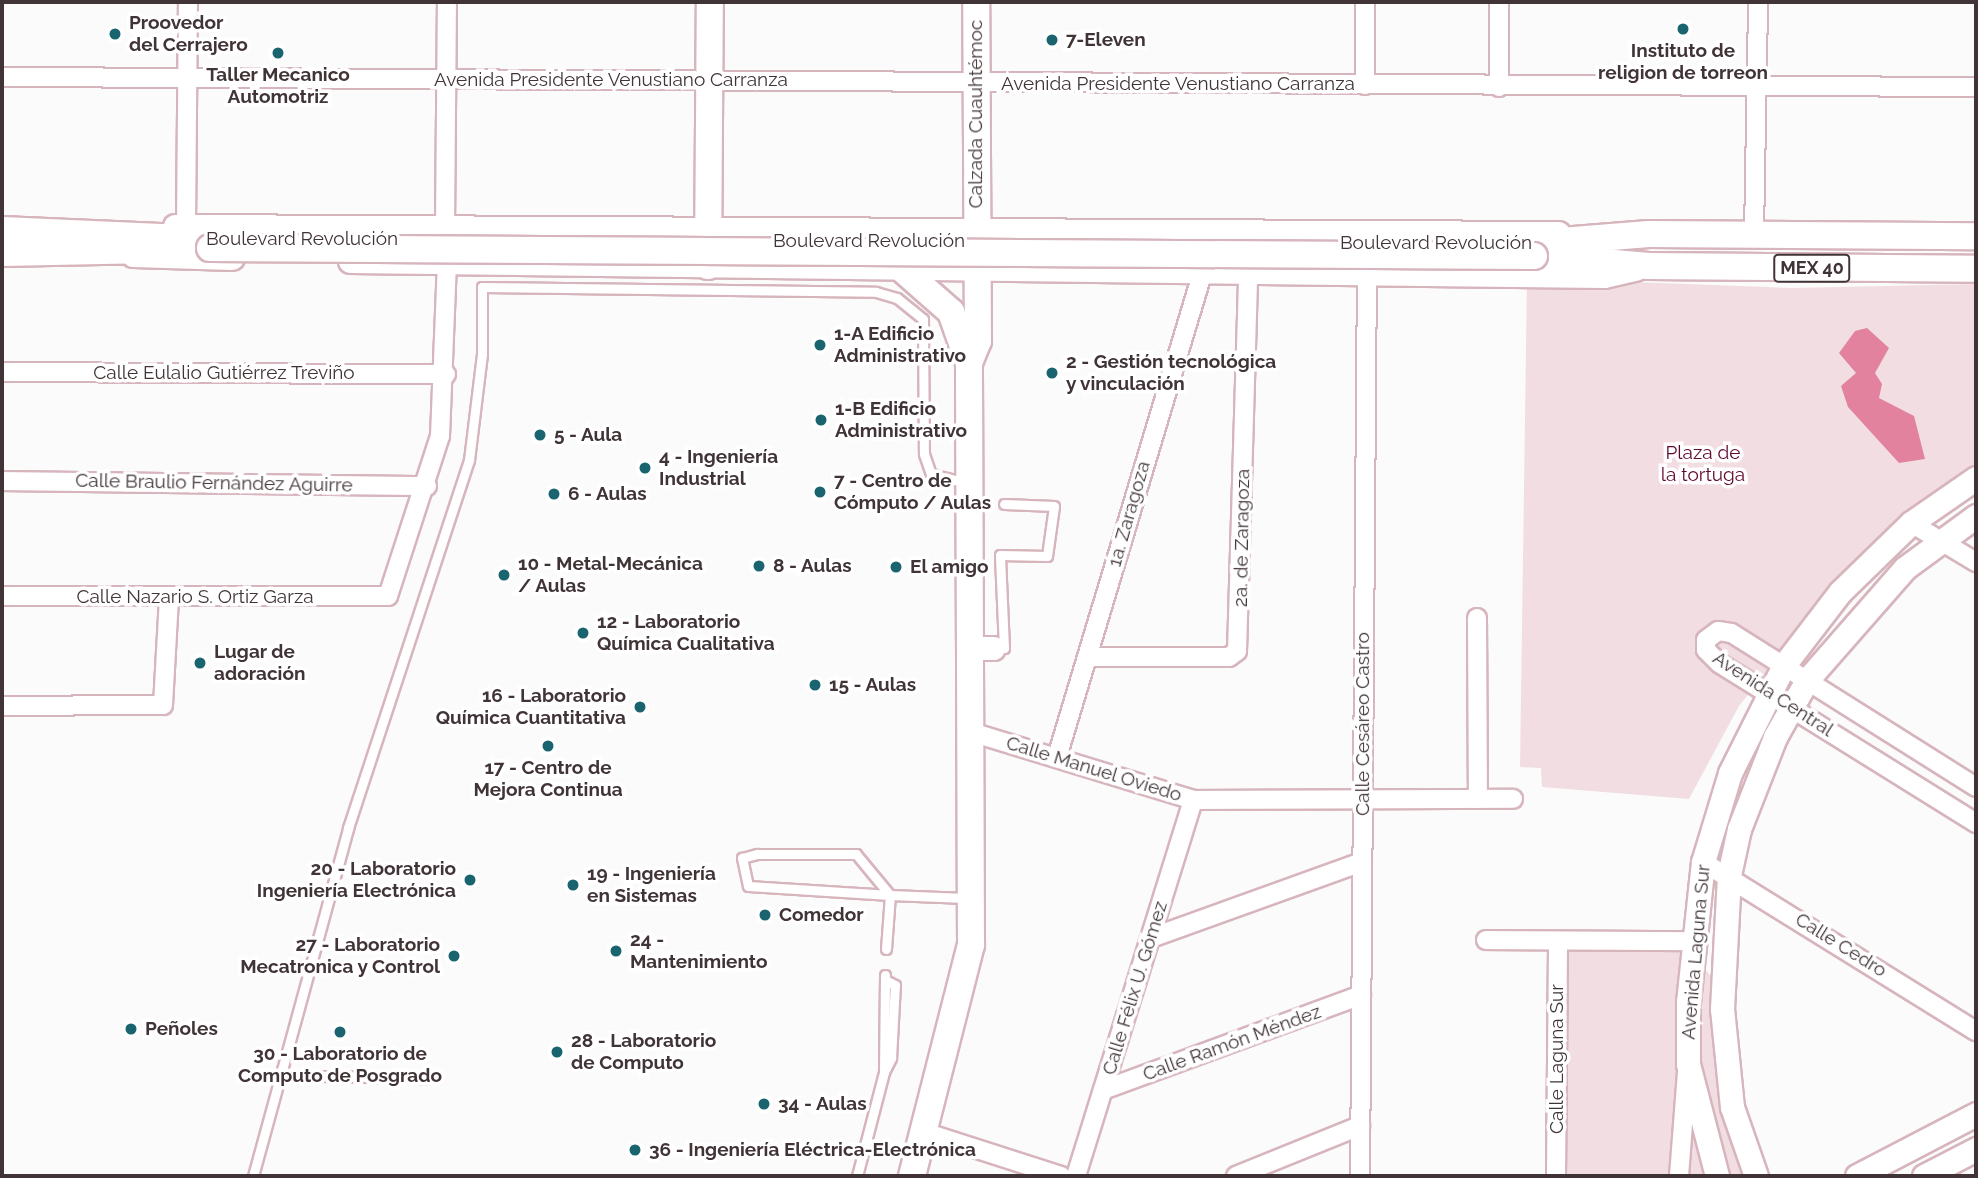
<!DOCTYPE html>
<html>
<head>
<meta charset="utf-8">
<style>
  body { margin:0 }
  #map { position:relative; width:1978px; height:1178px; overflow:hidden; background:#fbfbfb; font-family:Raleway,sans-serif }
  div>[style] { position:absolute }
  .green>* { inset:0; background:#f2dee2 }
  .water>* { inset:0; background:#e2829f }
  .roads { filter:drop-shadow(2px 0 #d7b5bd) drop-shadow(-2px 0 #d7b5bd) drop-shadow(0 2px #d7b5bd) drop-shadow(0 -2px #d7b5bd) }
  .lane>* { height:9px; margin:-4.5px; padding:0 4.5px; transform-origin:4.5px; border-radius:4.5px; background:#fff }
  .street>* { height:18px; margin:-9px; padding:0 9px; transform-origin:9px; border-radius:9px; background:#fff }
  .secondary>* { height:23px; margin:-11.5px; padding:0 11.5px; transform-origin:11.5px; border-radius:11.5px; background:#fff }
  .primary>* { height:26px; margin:-13px; padding:0 13px; transform-origin:13px; border-radius:13px; background:#fff }
  .bridges { filter:drop-shadow(2px 0 #d7b5bd) drop-shadow(-2px 0 #d7b5bd) drop-shadow(0 2px #d7b5bd) drop-shadow(0 -2px #d7b5bd) }
  .primary-bridge>* { height:26px; margin:-13px; padding:0 13px; transform-origin:13px; border-radius:13px; background:#fff }
  .dots>* { width:19px; height:19px; translate:-50% -50%; box-sizing:border-box; border:4px solid #fff; border-radius:50% }
  span { translate:-50% -50%; white-space:nowrap; text-align:center; line-height:1.15; -webkit-text-stroke:7px #fff; paint-order:stroke }
  .shield-label span { padding:2px 5px; background:#fff; border:2px solid; border-radius:5px; -webkit-text-stroke-width:0 }
  .shield-label { font-size:18px; color:#413437; font-weight:700 }
  .poi-label { font-size:19px; color:#413437; font-weight:700 }
  .left { translate:0 -50%; text-align:left }
  .right { translate:-100% -50%; text-align:right }
  .street-label { font-size:19px; color:#413437 }
  .park-label { font-size:19px; color:#60082f }
  .frame { position:absolute; inset:0; border:4px solid #413437; pointer-events:none }
</style>
</head>
<body>
<div id="map">
  <div class="green">
    <div style="clip-path:polygon(1527px 278px,1791px 288px,1976px 284px,1976px 465px,1881px 534px,1840px 579px,1739px 706px,1689px 799px,1542px 787px,1541px 768px,1520px 767px)"></div>
    <div style="clip-path:polygon(1565px 950px,1686px 950px,1715px 980px,1749px 1176px,1561px 1176px)"></div>
  </div>
  <div class="water">
    <div style="clip-path:polygon(1867px 328px,1889px 348px,1875px 373px,1882px 384px,1879px 398px,1914px 416px,1925px 459px,1899px 463px,1848px 407px,1841px 386px,1856px 373px,1839px 353px,1855px 331px)"></div>
  </div>
  <div class="roads">
    <div class="lane">
      <div style="left:998px;top:648px;width:6px"></div>
      <div style="left:1004px;top:648px;width:93px;rotate:-92.5deg"></div>
      <div style="left:1000px;top:555px;width:47px;rotate:1.2deg"></div>
      <div style="left:1047px;top:556px;width:50px;rotate:-82deg"></div>
      <div style="left:1054px;top:506px;width:50px;rotate:-177.7deg"></div>
      <div style="left:757px;top:854px;width:99px"></div>
      <div style="left:856px;top:854px;width:53px;rotate:50.3deg"></div>
      <div style="left:890px;top:895px;width:142px;rotate:-176.4deg"></div>
      <div style="left:748px;top:886px;width:29px;rotate:-102deg"></div>
      <div style="left:742px;top:858px;width:16px;rotate:-15deg"></div>
      <div style="left:886px;top:949px;width:54px;rotate:-85.8deg"></div>
      <div style="left:890px;top:895px;width:76px;rotate:2.3deg"></div>
      <div style="left:884px;top:1072px;width:16px;rotate:-63deg"></div>
      <div style="left:891px;top:1058px;width:73px;rotate:-86.9deg"></div>
      <div style="left:895px;top:985px;width:11px;rotate:-153deg"></div>
      <div style="left:279px;top:1075px;width:145px;rotate:1.2deg"></div>
      <div style="left:253px;top:1176px;width:361px;rotate:-74.7deg"></div>
      <div style="left:348px;top:828px;width:387px;rotate:-71.8deg"></div>
      <div style="left:469px;top:460px;width:107px;rotate:-83deg"></div>
      <div style="left:482px;top:354px;width:67px;rotate:-90deg"></div>
      <div style="left:482px;top:287px;width:394px;rotate:0.7deg"></div>
      <div style="left:876px;top:292px;width:22px;rotate:16deg"></div>
      <div style="left:897px;top:298px;width:33px;rotate:39deg"></div>
      <div style="left:923px;top:319px;width:135px;rotate:89.6deg"></div>
      <div style="left:924px;top:454px;width:21px;rotate:71deg"></div>
      <div style="left:931px;top:474px;width:37px;rotate:14deg"></div>
      <div style="left:857px;top:1176px;width:107px;rotate:-75.4deg"></div>
      <div style="left:884px;top:1072px;width:97px;rotate:-89.4deg"></div>
    </div>
    <div class="street">
      <div style="left:1499px;top:2px;width:85px;rotate:90deg"></div>
      <div style="left:2px;top:77px;width:1974px;rotate:0.29deg"></div>
      <div style="left:1365px;top:85px;width:83px;rotate:-90deg"></div>
      <div style="left:186px;top:226px;width:224px;rotate:-89.5deg"></div>
      <div style="left:445px;top:226px;width:224px;rotate:-89.5deg"></div>
      <div style="left:1754px;top:235px;width:233px;rotate:-89deg"></div>
      <div style="left:2px;top:372px;width:444px;rotate:0.3deg"></div>
      <div style="left:2px;top:481px;width:425px;rotate:0.7deg"></div>
      <div style="left:1911px;top:523px;width:76px;rotate:31deg"></div>
      <div style="left:2px;top:596px;width:386px"></div>
      <div style="left:388px;top:596px;width:168px;rotate:-72deg"></div>
      <div style="left:440px;top:436px;width:172px;rotate:-87.7deg"></div>
      <div style="left:1477px;top:618px;width:181px;rotate:89.7deg"></div>
      <div style="left:1087px;top:657px;width:142px"></div>
      <div style="left:1229px;top:657px;width:10px;rotate:-37deg"></div>
      <div style="left:1237px;top:651px;width:380px;rotate:-88.3deg"></div>
      <div style="left:2px;top:706px;width:161px;rotate:-0.4deg"></div>
      <div style="left:163px;top:705px;width:108px;rotate:-86.8deg"></div>
      <div style="left:971px;top:732px;width:232px;rotate:17deg"></div>
      <div style="left:1193px;top:800px;width:320px;rotate:-0.2deg"></div>
      <div style="left:1057px;top:757px;width:507px;rotate:-73.28deg"></div>
      <div style="left:1976px;top:787px;width:289px;rotate:-147.8deg"></div>
      <div style="left:1731px;top:633px;width:13px;rotate:-171deg"></div>
      <div style="left:1718px;top:631px;width:15px;rotate:143deg"></div>
      <div style="left:1706px;top:640px;width:10px;rotate:90deg"></div>
      <div style="left:1706px;top:650px;width:18px;rotate:45deg"></div>
      <div style="left:1719px;top:663px;width:303px;rotate:31.9deg"></div>
      <div style="left:1703px;top:862px;width:321px;rotate:31.8deg"></div>
      <div style="left:1151px;top:938px;width:224px;rotate:-19.8deg"></div>
      <div style="left:1486px;top:940px;width:207px;rotate:0.3deg"></div>
      <div style="left:1103px;top:1090px;width:275px;rotate:-20.2deg"></div>
      <div style="left:924px;top:1132px;width:144px;rotate:17.8deg"></div>
      <div style="left:1076px;top:1176px;width:394px;rotate:-72.7deg"></div>
      <div style="left:1236px;top:1176px;width:134px;rotate:-22deg"></div>
      <div style="left:1360px;top:1176px;width:903px;rotate:-89.56deg"></div>
      <div style="left:1556px;top:1176px;width:234px;rotate:-89.5deg"></div>
      <div style="left:1679px;top:1176px;width:105px;rotate:-85.6deg"></div>
    </div>
    <div class="secondary">
      <div style="left:175px;top:226px;width:1383px;rotate:0.29deg"></div>
      <div style="left:133px;top:255px;width:99px;rotate:1.7deg"></div>
      <div style="left:350px;top:261px;width:1254px;rotate:0.69deg"></div>
      <div style="left:1604px;top:276px;width:32px;rotate:-13deg"></div>
      <div style="left:970px;top:648px;width:23px"></div>
      <div style="left:1717px;top:1176px;width:116px;rotate:-104.5deg"></div>
      <div style="left:1688px;top:1064px;width:62px;rotate:-90deg"></div>
      <div style="left:1688px;top:1002px;width:141px;rotate:-83.9deg"></div>
      <div style="left:1703px;top:862px;width:93px;rotate:-73.1deg"></div>
      <div style="left:1730px;top:773px;width:121px;rotate:-63.4deg"></div>
      <div style="left:1784px;top:665px;width:92px;rotate:-52.5deg"></div>
      <div style="left:1840px;top:592px;width:99px;rotate:-44.2deg"></div>
      <div style="left:1911px;top:523px;width:79px;rotate:-34.7deg"></div>
      <div style="left:1756px;top:1176px;width:73px;rotate:-109.2deg"></div>
      <div style="left:1732px;top:1107px;width:99px;rotate:-95.8deg"></div>
      <div style="left:1722px;top:1009px;width:134px;rotate:-87deg"></div>
      <div style="left:1729px;top:875px;width:47px;rotate:-77.7deg"></div>
      <div style="left:1739px;top:829px;width:99px;rotate:-68.6deg"></div>
      <div style="left:1775px;top:737px;width:65px;rotate:-60.7deg"></div>
      <div style="left:1807px;top:680px;width:149px;rotate:-48.8deg"></div>
      <div style="left:1905px;top:568px;width:88px;rotate:-36.2deg"></div>
      <div style="left:1857px;top:1176px;width:134px;rotate:-27.5deg"></div>
      <div style="left:1924px;top:1176px;width:59px;rotate:-27.4deg"></div>
    </div>
    <div class="primary">
      <div style="left:2px;top:230px;width:210px;rotate:2.5deg"></div>
      <div style="left:1536px;top:243px;width:113px;rotate:-4.6deg"></div>
      <div style="left:1649px;top:234px;width:327px;rotate:0.4deg"></div>
      <div style="left:2px;top:253px;width:150px;rotate:-1.1deg"></div>
      <div style="left:1534px;top:256px;width:115px;rotate:5deg"></div>
      <div style="left:1649px;top:266px;width:327px;rotate:0.5deg"></div>
      <div style="left:708px;top:266px;width:264px;rotate:-89.6deg"></div>
      <div style="left:901px;top:268px;width:67px;rotate:41.3deg"></div>
      <div style="left:951px;top:312px;width:54px;rotate:70.6deg"></div>
      <div style="left:912px;top:1176px;width:238px;rotate:-75.7deg"></div>
      <div style="left:971px;top:945px;width:582px;rotate:-90.2deg"></div>
      <div style="left:969px;top:363px;width:24px;rotate:-68deg"></div>
      <div style="left:978px;top:341px;width:339px;rotate:-90.3deg"></div>
    </div>
  </div>
  <div class="bridges">
    <div class="primary-bridge">
      <div style="left:210px;top:248px;width:1324px;rotate:0.35deg"></div>
    </div>
  </div>
  <div class="dots">
    <div style="left:1683px;top:29px;background:#1a6470"></div>
    <div style="left:115px;top:34px;background:#1a6470"></div>
    <div style="left:1052px;top:40px;background:#1a6470"></div>
    <div style="left:278px;top:53px;background:#1a6470"></div>
    <div style="left:820px;top:345px;background:#1a6470"></div>
    <div style="left:1052px;top:373px;background:#1a6470"></div>
    <div style="left:821px;top:420px;background:#1a6470"></div>
    <div style="left:540px;top:435px;background:#1a6470"></div>
    <div style="left:645px;top:468px;background:#1a6470"></div>
    <div style="left:820px;top:492px;background:#1a6470"></div>
    <div style="left:554px;top:494px;background:#1a6470"></div>
    <div style="left:759px;top:566px;background:#1a6470"></div>
    <div style="left:896px;top:567px;background:#1a6470"></div>
    <div style="left:504px;top:575px;background:#1a6470"></div>
    <div style="left:583px;top:633px;background:#1a6470"></div>
    <div style="left:200px;top:663px;background:#1a6470"></div>
    <div style="left:815px;top:685px;background:#1a6470"></div>
    <div style="left:640px;top:707px;background:#1a6470"></div>
    <div style="left:548px;top:746px;background:#1a6470"></div>
    <div style="left:470px;top:880px;background:#1a6470"></div>
    <div style="left:573px;top:885px;background:#1a6470"></div>
    <div style="left:765px;top:915px;background:#1a6470"></div>
    <div style="left:616px;top:951px;background:#1a6470"></div>
    <div style="left:454px;top:956px;background:#1a6470"></div>
    <div style="left:131px;top:1029px;background:#1a6470"></div>
    <div style="left:340px;top:1032px;background:#1a6470"></div>
    <div style="left:557px;top:1052px;background:#1a6470"></div>
    <div style="left:764px;top:1104px;background:#1a6470"></div>
    <div style="left:635px;top:1150px;background:#1a6470"></div>
  </div>
  <div class="shield-label">
    <span style="left:1812px;top:268px">MEX 40</span>
  </div>
  <div class="poi-label">
    <span class="left" style="left:129px;top:34px">Proovedor<br>del Cerrajero</span>
    <span class="left" style="left:1066px;top:40px">7-Eleven</span>
    <span style="left:1683px;top:62px">Instituto de<br>religion de torreon</span>
    <span style="left:278px;top:86px">Taller Mecanico<br>Automotriz</span>
    <span class="left" style="left:834px;top:345px">1-A Edificio<br>Administrativo</span>
    <span class="left" style="left:1066px;top:373px">2 - Gestión tecnológica<br>y vinculación</span>
    <span class="left" style="left:835px;top:420px">1-B Edificio<br>Administrativo</span>
    <span class="left" style="left:554px;top:435px">5 - Aula</span>
    <span class="left" style="left:659px;top:468px">4 - Ingeniería<br>Industrial</span>
    <span class="left" style="left:834px;top:492px">7 - Centro de<br>Cómputo / Aulas</span>
    <span class="left" style="left:568px;top:494px">6 - Aulas</span>
    <span class="left" style="left:518px;top:575px">10 - Metal-Mecánica<br>/ Aulas</span>
    <span class="left" style="left:773px;top:566px">8 - Aulas</span>
    <span class="left" style="left:910px;top:567px">El amigo</span>
    <span class="left" style="left:597px;top:633px">12 - Laboratorio<br>Química Cualitativa</span>
    <span class="left" style="left:214px;top:663px">Lugar de<br>adoración</span>
    <span class="left" style="left:829px;top:685px">15 - Aulas</span>
    <span class="right" style="left:626px;top:707px">16 - Laboratorio<br>Química Cuantitativa</span>
    <span style="left:548px;top:779px">17 - Centro de<br>Mejora Continua</span>
    <span class="right" style="left:456px;top:880px">20 - Laboratorio<br>Ingeniería Electrónica</span>
    <span class="left" style="left:587px;top:885px">19 - Ingeniería<br>en Sistemas</span>
    <span class="left" style="left:779px;top:915px">Comedor</span>
    <span class="left" style="left:630px;top:951px">24 -<br>Mantenimiento</span>
    <span class="right" style="left:440px;top:956px">27 - Laboratorio<br>Mecatronica y Control</span>
    <span class="left" style="left:145px;top:1029px">Peñoles</span>
    <span class="left" style="left:571px;top:1052px">28 - Laboratorio<br>de Computo</span>
    <span style="left:340px;top:1065px">30 - Laboratorio de<br>Computo de Posgrado</span>
    <span class="left" style="left:778px;top:1104px">34 - Aulas</span>
    <span class="left" style="left:649px;top:1150px">36 - Ingeniería Eléctrica-Electrónica</span>
  </div>
  <div class="street-label">
    <span style="left:611px;top:80px">Avenida Presidente Venustiano Carranza</span>
    <span style="left:1178px;top:84px">Avenida Presidente Venustiano Carranza</span>
    <span style="left:976px;top:114px;rotate:-90deg">Calzada Cuauhtémoc</span>
    <span style="left:302px;top:239px">Boulevard Revolución</span>
    <span style="left:869px;top:241px">Boulevard Revolución</span>
    <span style="left:1436px;top:243px">Boulevard Revolución</span>
    <span style="left:224px;top:373px">Calle Eulalio Gutiérrez Treviño</span>
    <span style="left:214px;top:483px;rotate:1deg">Calle Braulio Fernández Aguirre</span>
    <span style="left:1129px;top:514px;rotate:-74deg">1a. Zaragoza</span>
    <span style="left:1242px;top:538px;rotate:-89deg">2a. de Zaragoza</span>
    <span style="left:195px;top:597px">Calle Nazario S. Ortiz Garza</span>
    <span style="left:1773px;top:694px;rotate:33deg">Avenida Central</span>
    <span style="left:1363px;top:724px;rotate:-90deg">Calle Cesáreo Castro</span>
    <span style="left:1094px;top:769px;rotate:17deg">Calle Manuel Oviedo</span>
    <span style="left:1841px;top:945px;rotate:32deg">Calle Cedro</span>
    <span style="left:1696px;top:952px;rotate:-85deg">Avenida Laguna Sur</span>
    <span style="left:1135px;top:988px;rotate:-73deg">Calle Félix U. Gómez</span>
    <span style="left:1232px;top:1043px;rotate:-20deg">Calle Ramón Méndez</span>
    <span style="left:1557px;top:1059px;rotate:-90deg">Calle Laguna Sur</span>
  </div>
  <div class="park-label">
    <span style="left:1703px;top:464px">Plaza de<br>la tortuga</span>
  </div>
  <div class="frame"></div>
</div>
</body>
</html>
